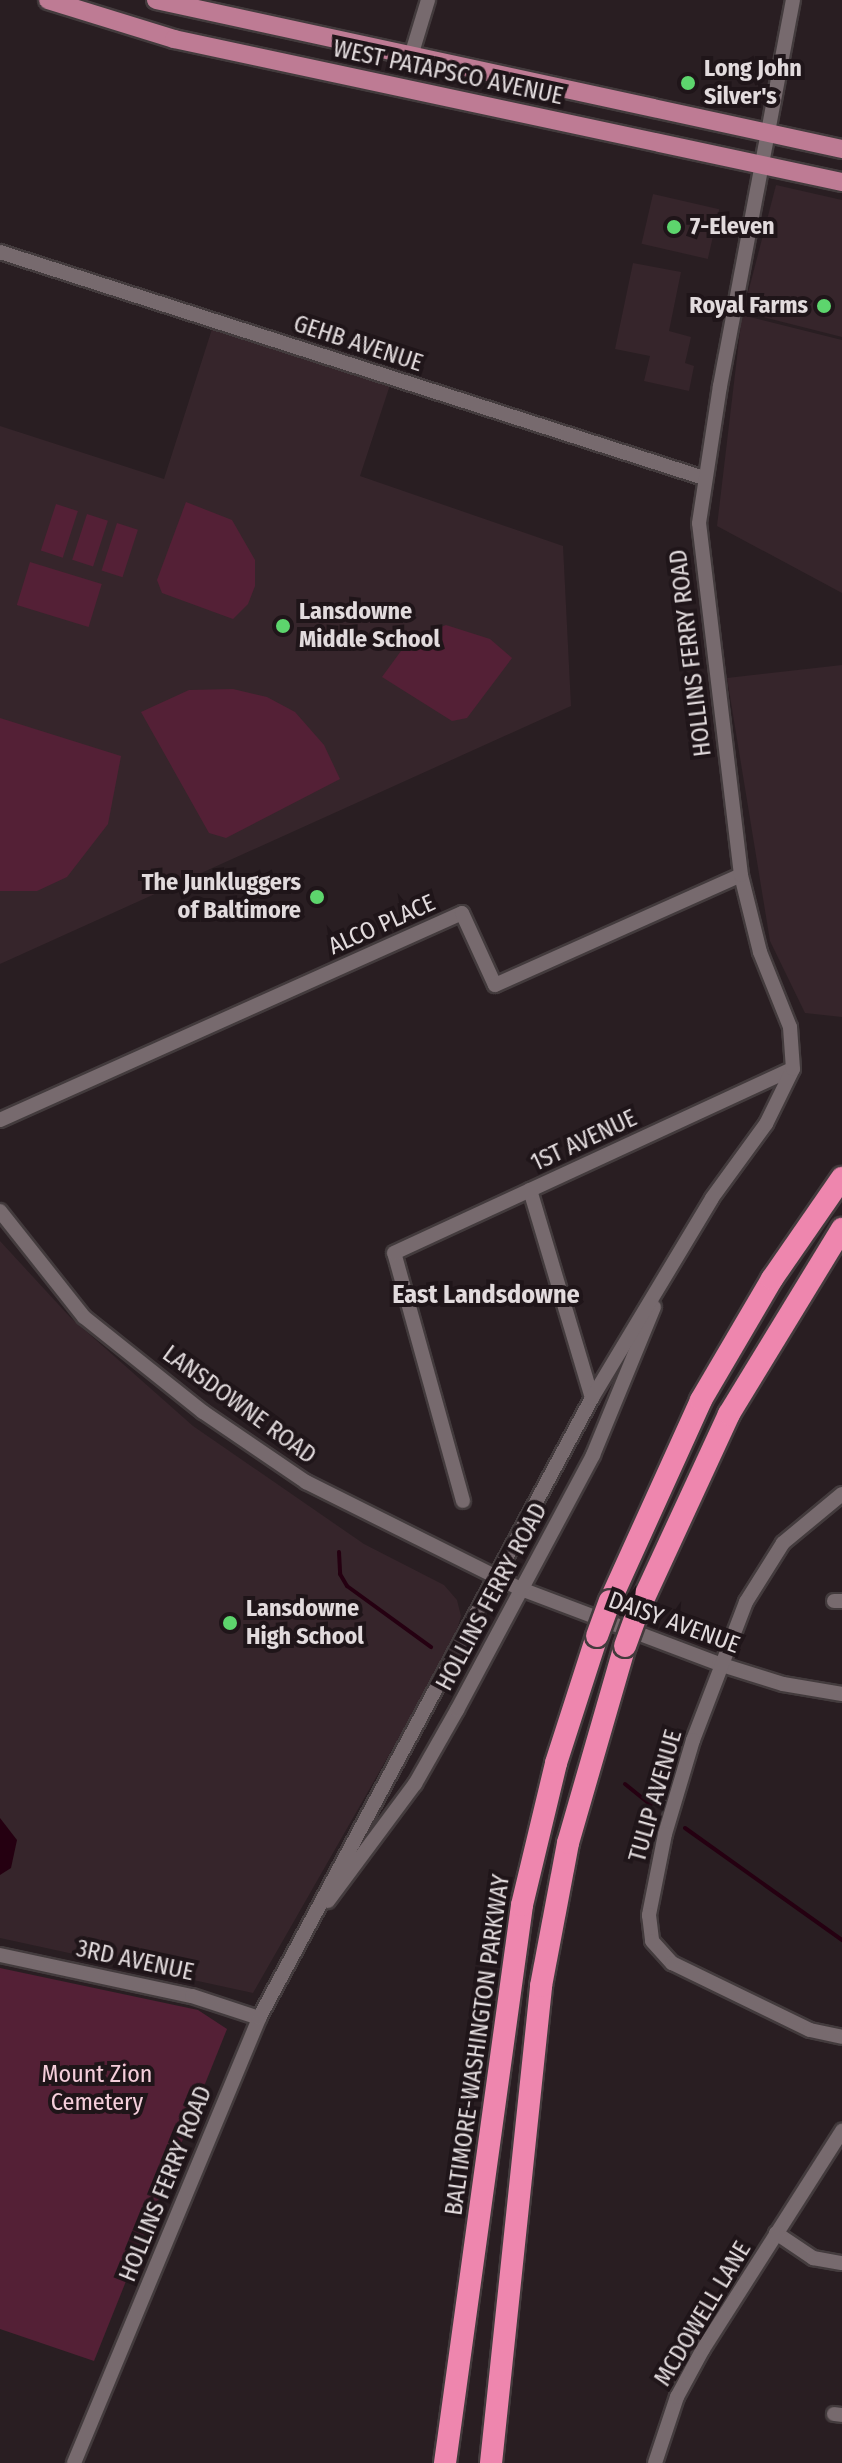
<!DOCTYPE html>
<html>
<head>
<meta charset="utf-8">
<style>
  body { margin:0 }
  #map { position:relative; width:842px; height:2463px; overflow:hidden; background:#291e22; font-family:"Fira Sans Condensed",sans-serif }
  div>[style] { position:absolute }
  .built>* { inset:0; background:#36252b; transform-origin:0 0 }
  .green>* { inset:0; background:#542036; transform-origin:0 0 }
  .water>* { inset:0; background:#250011 }
  .stream>* { height:4px; margin:-2px; padding:0 2px; transform-origin:2px; border-radius:2px; background:#250011 }
  .roads { filter:drop-shadow(2px 0 #433b3d) drop-shadow(-2px 0 #433b3d) drop-shadow(0 2px #433b3d) drop-shadow(0 -2px #433b3d) }
  .minor>* { height:14px; margin:-7px; padding:0 7px; transform-origin:7px; border-radius:7px; background:#776a6e }
  .major>* { height:18px; margin:-9px; padding:0 9px; transform-origin:9px; border-radius:9px; background:#be7b94 }
  .highway>* { height:22px; margin:-11px; padding:0 11px; transform-origin:11px; border-radius:11px; background:#ee86ae }
  .bridges { filter:drop-shadow(2px 0 #433b3d) drop-shadow(-2px 0 #433b3d) drop-shadow(0 2px #433b3d) drop-shadow(0 -2px #433b3d) }
  .highway-bridge>* { height:22px; margin:-11px; padding:0 11px; transform-origin:11px; border-radius:11px; background:#ee86ae }
  .dots>* { width:22px; height:22px; translate:-50% -50%; box-sizing:border-box; border:4px solid #1f1519; border-radius:50% }
  span { translate:-50% -50%; white-space:nowrap; text-align:center; line-height:1.15; -webkit-text-stroke:8px #1f1519; paint-order:stroke }
  .poi-label { font-size:24px; color:#e2dbdd; font-weight:700 }
  .left { translate:0 -50%; text-align:left }
  .right { translate:-100% -50%; text-align:right }
  .street-label { font-size:24px; color:#e2dbdd }
  .park-label { font-size:24px; color:#f5cedb }
  .neighbourhood-label { font-size:26px; color:#e2dbdd; font-weight:700 }
</style>
</head>
<body>
<div id="map">
  <div class="built">
    <div style="clip-path:polygon(776px 185px,842px 200px,842px 337px,743px 312px)"></div>
    <div style="left:653px;top:194px;width:68px;height:51px;rotate:13deg"></div>
    <div style="clip-path:polygon(633px 263px,681px 272px,669px 331px,691px 337px,685px 363px,694px 366px,689px 391px,644px 381px,650px 356px,615px 349px)"></div>
    <div style="clip-path:polygon(742px 315px,842px 340px,842px 593px,717px 526px)"></div>
    <div style="clip-path:polygon(212px 329px,390px 385px,360px 476px,563px 546px,571px 706px,0 964px,0 426px,164px 479px)"></div>
    <div style="clip-path:polygon(842px 665px,842px 1017px,805px 1013px,770px 941px,727px 678px)"></div>
    <div style="clip-path:polygon(0 1241px,70px 1317px,193px 1426px,364px 1544px,444px 1585px,457px 1600px,461px 1616px,454px 1641px,253px 1993px,0 1938px)"></div>
  </div>
  <div class="green">
    <div style="clip-path:polygon(186px 502px,232px 520px,255px 560px,255px 586px,248px 604px,233px 619px,162px 593px,157px 580px)"></div>
    <div style="left:56px;top:504px;width:23px;height:49px;rotate:18deg"></div>
    <div style="left:87px;top:514px;width:22px;height:48px;rotate:18deg"></div>
    <div style="left:117px;top:523px;width:22px;height:50px;rotate:18deg"></div>
    <div style="left:30px;top:562px;width:75px;height:45px;rotate:17deg"></div>
    <div style="clip-path:polygon(446px 625px,490px 639px,512px 658px,467px 718px,452px 721px,382px 677px,409px 640px)"></div>
    <div style="clip-path:polygon(233px 689px,267px 697px,295px 712px,324px 745px,340px 779px,226px 838px,209px 833px,141px 712px,189px 690px)"></div>
    <div style="clip-path:polygon(0 718px,121px 756px,108px 824px,67px 877px,37px 891px,0 891px)"></div>
    <div style="clip-path:polygon(0 1968px,198px 2010px,227px 2029px,94px 2361px,0 2329px)"></div>
  </div>
  <div class="water">
    <div style="clip-path:polygon(0 1818px,17px 1840px,11px 1868px,0 1875px)"></div>
  </div>
  <div class="stream">
    <div style="left:339px;top:1552px;width:22px;rotate:87deg"></div>
    <div style="left:340px;top:1574px;width:14px;rotate:60deg"></div>
    <div style="left:347px;top:1586px;width:104px;rotate:36deg"></div>
    <div style="left:625px;top:1784px;width:33px;rotate:39deg"></div>
    <div style="left:685px;top:1828px;width:193px;rotate:35.5deg"></div>
  </div>
  <div class="roads">
    <div class="minor">
      <div style="left:411px;top:56px;width:59px;rotate:-73.1deg"></div>
      <div style="left:0;top:252px;width:739px;rotate:17.8deg"></div>
      <div style="left:0;top:1120px;width:506px;rotate:-24.13deg"></div>
      <div style="left:462px;top:913px;width:79px;rotate:65.4deg"></div>
      <div style="left:495px;top:985px;width:269px;rotate:-24.1deg"></div>
      <div style="left:530px;top:1190px;width:217px;rotate:73.4deg"></div>
      <div style="left:0;top:1211px;width:135px;rotate:51.6deg"></div>
      <div style="left:84px;top:1317px;width:152px;rotate:38.6deg"></div>
      <div style="left:203px;top:1412px;width:125px;rotate:34.2deg"></div>
      <div style="left:306px;top:1482px;width:240px;rotate:26.5deg"></div>
      <div style="left:521px;top:1589px;width:212px;rotate:20.7deg"></div>
      <div style="left:719px;top:1664px;width:67px;rotate:17.4deg"></div>
      <div style="left:783px;top:1684px;width:60px;rotate:9.6deg"></div>
      <div style="left:842px;top:1494px;width:77px;rotate:140.3deg"></div>
      <div style="left:783px;top:1543px;width:70px;rotate:122.1deg"></div>
      <div style="left:746px;top:1602px;width:148px;rotate:111deg"></div>
      <div style="left:693px;top:1740px;width:98px;rotate:106.6deg"></div>
      <div style="left:665px;top:1834px;width:83px;rotate:101.2deg"></div>
      <div style="left:649px;top:1915px;width:26px;rotate:83deg"></div>
      <div style="left:652px;top:1941px;width:30px;rotate:48deg"></div>
      <div style="left:672px;top:1963px;width:153px;rotate:25.9deg"></div>
      <div style="left:810px;top:2030px;width:33px;rotate:12deg"></div>
      <div style="left:463px;top:1501px;width:257px;rotate:-105.5deg"></div>
      <div style="left:394px;top:1253px;width:439px;rotate:-24.8deg"></div>
      <div style="left:834px;top:1601px;width:8px"></div>
      <div style="left:328px;top:1901px;width:146px;rotate:-53.4deg"></div>
      <div style="left:415px;top:1784px;width:85px;rotate:-60.4deg"></div>
      <div style="left:457px;top:1710px;width:289px;rotate:-61.9deg"></div>
      <div style="left:593px;top:1455px;width:160px;rotate:-67.6deg"></div>
      <div style="left:0;top:1955px;width:196px;rotate:12.1deg"></div>
      <div style="left:192px;top:1996px;width:71px;rotate:18.2deg"></div>
      <div style="left:776px;top:2233px;width:45px;rotate:34deg"></div>
      <div style="left:813px;top:2258px;width:29px;rotate:10deg"></div>
      <div style="left:834px;top:2414px;width:8px;rotate:7deg"></div>
      <div style="left:74px;top:2463px;width:482px;rotate:-67.4deg"></div>
      <div style="left:259px;top:2018px;width:704px;rotate:-61.76deg"></div>
      <div style="left:592px;top:1398px;width:233px;rotate:-59deg"></div>
      <div style="left:712px;top:1198px;width:92px;rotate:-53.9deg"></div>
      <div style="left:766px;top:1124px;width:61px;rotate:-63.9deg"></div>
      <div style="left:793px;top:1069px;width:42px;rotate:-94.1deg"></div>
      <div style="left:790px;top:1027px;width:81px;rotate:-111.8deg"></div>
      <div style="left:760px;top:952px;width:79px;rotate:-103.9deg"></div>
      <div style="left:741px;top:875px;width:354px;rotate:-96.8deg"></div>
      <div style="left:699px;top:523px;width:139px;rotate:-81.3deg"></div>
      <div style="left:720px;top:386px;width:393px;rotate:-79.3deg"></div>
      <div style="left:655px;top:2463px;width:70px;rotate:-71.6deg"></div>
      <div style="left:677px;top:2397px;width:55px;rotate:-61.6deg"></div>
      <div style="left:703px;top:2349px;width:259px;rotate:-57.5deg"></div>
    </div>
    <div class="major">
      <div style="left:48px;top:0;width:132px;rotate:17.2deg"></div>
      <div style="left:174px;top:39px;width:683px;rotate:12.08deg"></div>
      <div style="left:156px;top:0;width:702px;rotate:12.25deg"></div>
    </div>
    <div class="highway">
      <div style="left:610px;top:1601px;width:221px;rotate:-65.6deg"></div>
      <div style="left:701px;top:1400px;width:140px;rotate:-59.6deg"></div>
      <div style="left:772px;top:1279px;width:123px;rotate:-55.3deg"></div>
      <div style="left:638px;top:1611px;width:217px;rotate:-65.2deg"></div>
      <div style="left:729px;top:1414px;width:217px;rotate:-58.6deg"></div>
      <div style="left:445px;top:2463px;width:563px;rotate:-82.14deg"></div>
      <div style="left:522px;top:1905px;width:146px;rotate:-76.5deg"></div>
      <div style="left:556px;top:1763px;width:133px;rotate:-72.1deg"></div>
      <div style="left:491px;top:2463px;width:480px;rotate:-84deg"></div>
      <div style="left:541px;top:1986px;width:146px;rotate:-79.3deg"></div>
      <div style="left:568px;top:1843px;width:205px;rotate:-73.9deg"></div>
    </div>
  </div>
  <div class="bridges">
    <div class="highway-bridge">
      <div style="left:597px;top:1636px;width:37px;rotate:-70deg"></div>
      <div style="left:625px;top:1646px;width:37px;rotate:-70deg"></div>
    </div>
  </div>
  <div class="dots">
    <div style="left:688px;top:83px;background:#5dd56d"></div>
    <div style="left:674px;top:227px;background:#5dd56d"></div>
    <div style="left:824px;top:306px;background:#5dd56d"></div>
    <div style="left:283px;top:626px;background:#5dd56d"></div>
    <div style="left:317px;top:897px;background:#5dd56d"></div>
    <div style="left:230px;top:1623px;background:#5dd56d"></div>
  </div>
  <div class="poi-label">
    <span class="left" style="left:704px;top:83px">Long John<br>Silver's</span>
    <span class="left" style="left:690px;top:227px">7-Eleven</span>
    <span class="right" style="left:808px;top:306px">Royal Farms</span>
    <span class="left" style="left:299px;top:626px">Lansdowne<br>Middle School</span>
    <span class="right" style="left:301px;top:897px">The Junkluggers<br>of Baltimore</span>
    <span class="left" style="left:246px;top:1623px">Lansdowne<br>High School</span>
  </div>
  <div class="street-label">
    <span style="left:448px;top:73px;rotate:12deg">WEST PATAPSCO AVENUE</span>
    <span style="left:358px;top:344px;rotate:18deg">GEHB AVENUE</span>
    <span style="left:691px;top:653px;rotate:-97deg">HOLLINS FERRY ROAD</span>
    <span style="left:382px;top:925px;rotate:-24deg">ALCO PLACE</span>
    <span style="left:584px;top:1141px;rotate:-25deg">1ST AVENUE</span>
    <span style="left:239px;top:1405px;rotate:36deg">LANSDOWNE ROAD</span>
    <span style="left:492px;top:1597px;rotate:-62deg">HOLLINS FERRY ROAD</span>
    <span style="left:674px;top:1623px;rotate:20deg">DAISY AVENUE</span>
    <span style="left:656px;top:1796px;rotate:-74deg">TULIP AVENUE</span>
    <span style="left:135px;top:1961px;rotate:12deg">3RD AVENUE</span>
    <span style="left:478px;top:2045px;rotate:-82deg">BALTIMORE-WASHINGTON PARKWAY</span>
    <span style="left:166px;top:2184px;rotate:-68deg">HOLLINS FERRY ROAD</span>
    <span style="left:703px;top:2314px;rotate:-59deg">MCDOWELL LANE</span>
  </div>
  <div class="park-label">
    <span style="left:97px;top:2089px">Mount Zion<br>Cemetery</span>
  </div>
  <div class="neighbourhood-label">
    <span style="left:486px;top:1295px">East Landsdowne</span>
  </div>
</div>
</body>
</html>
